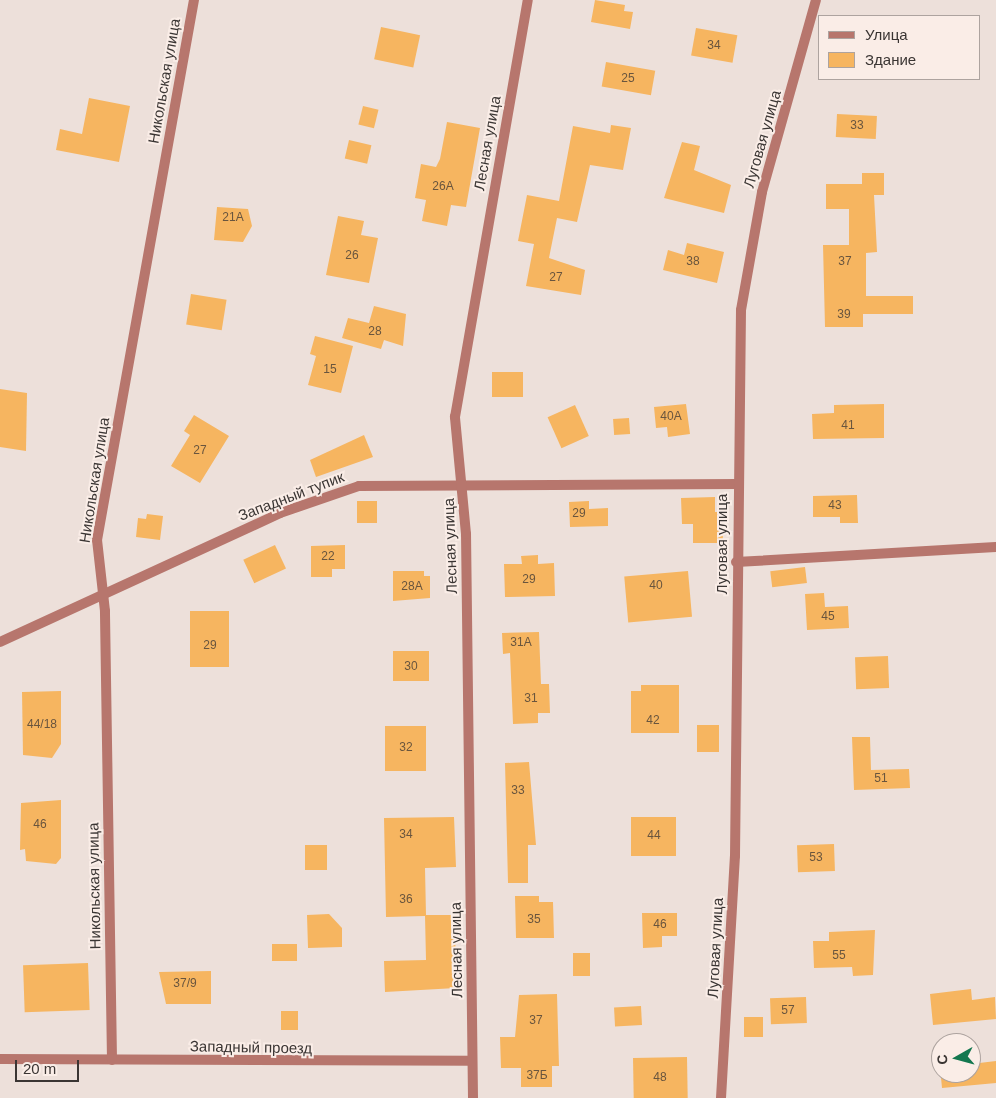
<!DOCTYPE html>
<html>
<head>
<meta charset="utf-8">
<style>
  body { margin:0 }
  #map { position:relative; width:996px; height:1098px; overflow:hidden; background:#ede0da; font-family:Helvetica,sans-serif }
  div>[style] { position:absolute }
  .building>* { inset:0; background:#f6b560; transform-origin:0 0 }
  .service>* { height:10px; margin:-5px; padding:0 5px; transform-origin:5px; border-radius:5px; background:#b7766d }
  .minor>* { height:10px; margin:-5px; padding:0 5px; transform-origin:5px; border-radius:5px; background:#b7766d }
  span { translate:-50% -50%; white-space:nowrap; text-align:center; line-height:1.15; -webkit-text-stroke:4px #faede7; paint-order:stroke }
  .number-label { font-size:12px; color:#69553e }
  .number-label span { -webkit-text-stroke-width:0 }
  .street-label { font-size:15px; color:#3a3533 }
  .legend { position:absolute; left:818px; top:15px; width:162px; height:65px; box-sizing:border-box; background:#faede7; border:1px solid #ada39f; margin:0; padding:6px 9px; list-style:none; font-size:15px; color:#3a3533 }
  .legend li { display:flex; align-items:center; gap:10px; height:25px }
  .legend b { width:25px; border:1px solid #ada39f }
  .north { position:absolute; left:931px; top:1033px; width:50px; height:50px; box-sizing:border-box; background:#faede7; border:1px solid #ada39f; border-radius:50%; rotate:263deg; font-size:14px; font-weight:700; line-height:20px; text-align:center; color:#3a3533 }
  .north::after { content:''; display:block; margin:auto; width:18px; height:22px; background:#13774f; clip-path:polygon(50% 0,100% 100%,50% 72%,0 100%) }
  .scale { position:absolute; left:15px; top:1060px; width:64px; height:22px; box-sizing:border-box; border:2px solid #3a3533; border-top:0; padding-left:6px; font-size:15px; line-height:18px; white-space:nowrap; color:#3a3533; -webkit-text-stroke:4px #faede7; paint-order:stroke }
</style>
</head>
<body>
<div id="map">
  <div class="building">
    <div style="clip-path:polygon(595px 0,625px 5px,624px 11px,633px 12px,630px 29px,591px 22px)"></div>
    <div style="left:381px;top:27px;width:40px;height:33px;rotate:12deg"></div>
    <div style="left:696px;top:28px;width:42px;height:28px;rotate:10deg"></div>
    <div style="left:606px;top:62px;width:50px;height:25px;rotate:10deg"></div>
    <div style="clip-path:polygon(89px 98px,130px 106px,119px 162px,56px 150px,60px 129px,82px 134px)"></div>
    <div style="left:363px;top:106px;width:16px;height:19px;rotate:14deg"></div>
    <div style="left:837px;top:114px;width:40px;height:23px;rotate:3deg"></div>
    <div style="clip-path:polygon(447px 122px,480px 128px,466px 207px,451px 205px,447px 226px,422px 221px,426px 200px,415px 198px,421px 164px,436px 167px,440px 159px)"></div>
    <div style="clip-path:polygon(611px 125px,631px 128px,623px 170px,590px 165px,577px 222px,557px 218px,549px 258px,585px 270px,581px 295px,526px 286px,534px 244px,518px 241px,527px 195px,559px 201px,573px 126px,610px 133px)"></div>
    <div style="left:349px;top:140px;width:23px;height:19px;rotate:13deg"></div>
    <div style="clip-path:polygon(682px 142px,700px 146px,694px 170px,731px 185px,724px 213px,664px 198px)"></div>
    <div style="clip-path:polygon(862px 173px,884px 173px,884px 195px,874px 195px,877px 252px,866px 253px,866px 296px,913px 296px,913px 314px,863px 314px,863px 327px,825px 327px,823px 245px,849px 245px,849px 209px,826px 209px,826px 184px,862px 184px)"></div>
    <div style="clip-path:polygon(217px 207px,248px 209px,252px 226px,243px 242px,214px 240px)"></div>
    <div style="clip-path:polygon(338px 216px,364px 221px,361px 235px,378px 238px,369px 283px,326px 275px)"></div>
    <div style="clip-path:polygon(687px 243px,724px 252px,717px 283px,663px 270px,668px 250px,684px 255px)"></div>
    <div style="left:191px;top:294px;width:36px;height:31px;rotate:9deg"></div>
    <div style="clip-path:polygon(374px 306px,406px 314px,403px 346px,384px 340px,381px 349px,342px 338px,348px 318px,369px 323px)"></div>
    <div style="clip-path:polygon(315px 336px,353px 346px,341px 393px,308px 385px,316px 356px,310px 354px)"></div>
    <div style="left:492px;top:372px;width:31px;height:25px"></div>
    <div style="clip-path:polygon(0 389px,27px 393px,26px 451px,0 447px)"></div>
    <div style="clip-path:polygon(686px 404px,690px 434px,668px 437px,667px 427px,656px 428px,654px 407px)"></div>
    <div style="clip-path:polygon(884px 404px,884px 438px,813px 439px,812px 414px,834px 413px,834px 405px)"></div>
    <div style="left:575px;top:405px;width:34px;height:30px;rotate:66deg"></div>
    <div style="clip-path:polygon(194px 415px,229px 436px,200px 483px,171px 466px,190px 435px,184px 431px)"></div>
    <div style="left:629px;top:418px;width:16px;height:16px;rotate:86deg"></div>
    <div style="clip-path:polygon(364px 435px,373px 457px,316px 477px,310px 460px)"></div>
    <div style="clip-path:polygon(857px 495px,858px 523px,840px 523px,840px 517px,813px 517px,813px 496px)"></div>
    <div style="clip-path:polygon(715px 497px,715px 512px,722px 512px,723px 543px,693px 543px,693px 524px,682px 524px,681px 498px)"></div>
    <div style="left:357px;top:501px;width:20px;height:22px"></div>
    <div style="clip-path:polygon(589px 501px,589px 509px,608px 508px,608px 526px,570px 527px,569px 502px)"></div>
    <div style="clip-path:polygon(147px 514px,163px 516px,160px 540px,136px 537px,138px 518px,146px 519px)"></div>
    <div style="left:275px;top:545px;width:26px;height:35px;rotate:65deg"></div>
    <div style="clip-path:polygon(345px 545px,345px 569px,332px 569px,332px 577px,311px 577px,311px 546px)"></div>
    <div style="clip-path:polygon(538px 555px,538px 564px,554px 563px,555px 596px,505px 597px,504px 564px,522px 564px,521px 556px)"></div>
    <div style="left:805px;top:567px;width:16px;height:35px;rotate:83deg"></div>
    <div style="clip-path:polygon(393px 571px,424px 571px,424px 576px,430px 576px,430px 598px,393px 601px)"></div>
    <div style="left:688px;top:571px;width:46px;height:64px;rotate:85deg"></div>
    <div style="clip-path:polygon(824px 593px,825px 607px,848px 606px,849px 628px,807px 630px,805px 594px)"></div>
    <div style="left:190px;top:611px;width:39px;height:56px"></div>
    <div style="clip-path:polygon(539px 632px,541px 684px,549px 684px,550px 713px,538px 713px,538px 723px,513px 724px,510px 653px,503px 654px,502px 633px)"></div>
    <div style="left:393px;top:651px;width:36px;height:30px"></div>
    <div style="left:888px;top:656px;width:32px;height:33px;rotate:88deg"></div>
    <div style="clip-path:polygon(641px 685px,679px 685px,679px 733px,631px 733px,631px 691px,641px 691px)"></div>
    <div style="clip-path:polygon(61px 691px,61px 744px,52px 758px,23px 755px,22px 692px)"></div>
    <div style="left:697px;top:725px;width:22px;height:27px"></div>
    <div style="left:385px;top:726px;width:41px;height:45px"></div>
    <div style="clip-path:polygon(852px 737px,870px 737px,871px 770px,909px 769px,910px 788px,854px 790px)"></div>
    <div style="clip-path:polygon(529px 762px,536px 845px,528px 845px,528px 883px,508px 883px,505px 763px)"></div>
    <div style="clip-path:polygon(61px 800px,61px 858px,56px 864px,26px 861px,25px 849px,20px 850px,21px 803px)"></div>
    <div style="clip-path:polygon(454px 817px,456px 867px,425px 868px,426px 915px,455px 915px,456px 988px,385px 992px,384px 961px,426px 960px,425px 916px,386px 917px,384px 818px)"></div>
    <div style="left:631px;top:817px;width:45px;height:39px"></div>
    <div style="left:834px;top:844px;width:27px;height:37px;rotate:88deg"></div>
    <div style="left:305px;top:845px;width:22px;height:25px"></div>
    <div style="clip-path:polygon(515px 896px,539px 896px,539px 902px,553px 902px,554px 938px,516px 938px)"></div>
    <div style="clip-path:polygon(642px 913px,677px 913px,677px 936px,662px 936px,662px 947px,643px 948px)"></div>
    <div style="clip-path:polygon(329px 914px,342px 928px,342px 947px,308px 948px,307px 915px)"></div>
    <div style="clip-path:polygon(875px 930px,873px 975px,853px 976px,852px 967px,814px 968px,813px 941px,829px 941px,829px 932px)"></div>
    <div style="left:297px;top:944px;width:17px;height:25px;rotate:90deg"></div>
    <div style="left:573px;top:953px;width:17px;height:23px"></div>
    <div style="left:88px;top:963px;width:47px;height:65px;rotate:88deg"></div>
    <div style="clip-path:polygon(211px 971px,211px 1004px,166px 1004px,159px 972px)"></div>
    <div style="clip-path:polygon(971px 989px,972px 1000px,995px 997px,996px 1019px,933px 1025px,930px 994px)"></div>
    <div style="clip-path:polygon(557px 994px,559px 1066px,552px 1066px,552px 1087px,521px 1087px,521px 1068px,501px 1068px,500px 1037px,515px 1037px,519px 995px)"></div>
    <div style="left:806px;top:997px;width:26px;height:36px;rotate:88deg"></div>
    <div style="left:641px;top:1006px;width:19px;height:27px;rotate:87deg"></div>
    <div style="left:281px;top:1011px;width:17px;height:19px"></div>
    <div style="left:744px;top:1017px;width:19px;height:20px"></div>
    <div style="left:687px;top:1057px;width:41px;height:54px;rotate:89deg"></div>
    <div style="clip-path:polygon(996px 1061px,996px 1083px,942px 1088px,940px 1067px,941px 1073px,971px 1073px,971px 1064px)"></div>
  </div>
  <div class="service">
    <div style="left:736px;top:562px;width:260px;rotate:-3.3deg"></div>
  </div>
  <div class="minor">
    <div style="left:0;top:642px;width:308px;rotate:-24.7deg"></div>
    <div style="left:280px;top:513px;width:83px;rotate:-18.9deg"></div>
    <div style="left:359px;top:486px;width:378px;rotate:-0.3deg"></div>
    <div style="left:0;top:1059px;width:472px;rotate:0.2deg"></div>
    <div style="left:112px;top:1060px;width:449px;rotate:-90.9deg"></div>
    <div style="left:105px;top:611px;width:71px;rotate:-96.4deg"></div>
    <div style="left:97px;top:540px;width:549px;rotate:-79.82deg"></div>
    <div style="left:473px;top:1098px;width:564px;rotate:-90.71deg"></div>
    <div style="left:466px;top:534px;width:118px;rotate:-95.4deg"></div>
    <div style="left:455px;top:417px;width:423px;rotate:-80.1deg"></div>
    <div style="left:721px;top:1098px;width:242px;rotate:-86.7deg"></div>
    <div style="left:735px;top:856px;width:546px;rotate:-89.37deg"></div>
    <div style="left:741px;top:310px;width:120px;rotate:-79.9deg"></div>
    <div style="left:762px;top:192px;width:199px;rotate:-74.3deg"></div>
  </div>
  <div class="number-label">
    <span style="left:714px;top:46px">34</span>
    <span style="left:628px;top:79px">25</span>
    <span style="left:857px;top:126px">33</span>
    <span style="left:443px;top:187px">26А</span>
    <span style="left:233px;top:218px">21А</span>
    <span style="left:352px;top:256px">26</span>
    <span style="left:693px;top:262px">38</span>
    <span style="left:845px;top:262px">37</span>
    <span style="left:556px;top:278px">27</span>
    <span style="left:844px;top:315px">39</span>
    <span style="left:375px;top:332px">28</span>
    <span style="left:330px;top:370px">15</span>
    <span style="left:671px;top:417px">40А</span>
    <span style="left:848px;top:426px">41</span>
    <span style="left:200px;top:451px">27</span>
    <span style="left:835px;top:506px">43</span>
    <span style="left:579px;top:514px">29</span>
    <span style="left:328px;top:557px">22</span>
    <span style="left:529px;top:580px">29</span>
    <span style="left:656px;top:586px">40</span>
    <span style="left:412px;top:587px">28А</span>
    <span style="left:828px;top:617px">45</span>
    <span style="left:521px;top:643px">31А</span>
    <span style="left:210px;top:646px">29</span>
    <span style="left:411px;top:667px">30</span>
    <span style="left:531px;top:699px">31</span>
    <span style="left:653px;top:721px">42</span>
    <span style="left:42px;top:725px">44/18</span>
    <span style="left:406px;top:748px">32</span>
    <span style="left:881px;top:779px">51</span>
    <span style="left:518px;top:791px">33</span>
    <span style="left:40px;top:825px">46</span>
    <span style="left:406px;top:835px">34</span>
    <span style="left:654px;top:836px">44</span>
    <span style="left:816px;top:858px">53</span>
    <span style="left:406px;top:900px">36</span>
    <span style="left:534px;top:920px">35</span>
    <span style="left:660px;top:925px">46</span>
    <span style="left:839px;top:956px">55</span>
    <span style="left:185px;top:984px">37/9</span>
    <span style="left:788px;top:1011px">57</span>
    <span style="left:536px;top:1021px">37</span>
    <span style="left:537px;top:1076px">37Б</span>
    <span style="left:660px;top:1078px">48</span>
  </div>
  <div class="street-label">
    <span style="left:164px;top:81px;rotate:-80deg">Никольская улица</span>
    <span style="left:762px;top:139px;rotate:-74deg">Луговая улица</span>
    <span style="left:487px;top:143px;rotate:-80deg">Лесная улица</span>
    <span style="left:94px;top:480px;rotate:-81deg">Никольская улица</span>
    <span style="left:291px;top:496px;rotate:-21deg">Западный тупик</span>
    <span style="left:722px;top:544px;rotate:-90deg">Луговая улица</span>
    <span style="left:450px;top:546px;rotate:-92deg">Лесная улица</span>
    <span style="left:94px;top:886px;rotate:-91deg">Никольская улица</span>
    <span style="left:715px;top:948px;rotate:-87deg">Луговая улица</span>
    <span style="left:456px;top:950px;rotate:-91deg">Лесная улица</span>
    <span style="left:251px;top:1047px;rotate:1deg">Западный проезд</span>
  </div>
  <ul class="legend">
  <li><b style="height:6px;background:#b7766d"></b>Улица</li>
  <li><b style="height:14px;background:#f6b560"></b>Здание</li>
  </ul>
  <div class="north">С</div>
  <div class="scale">20 m</div>
</div>
</body>
</html>
